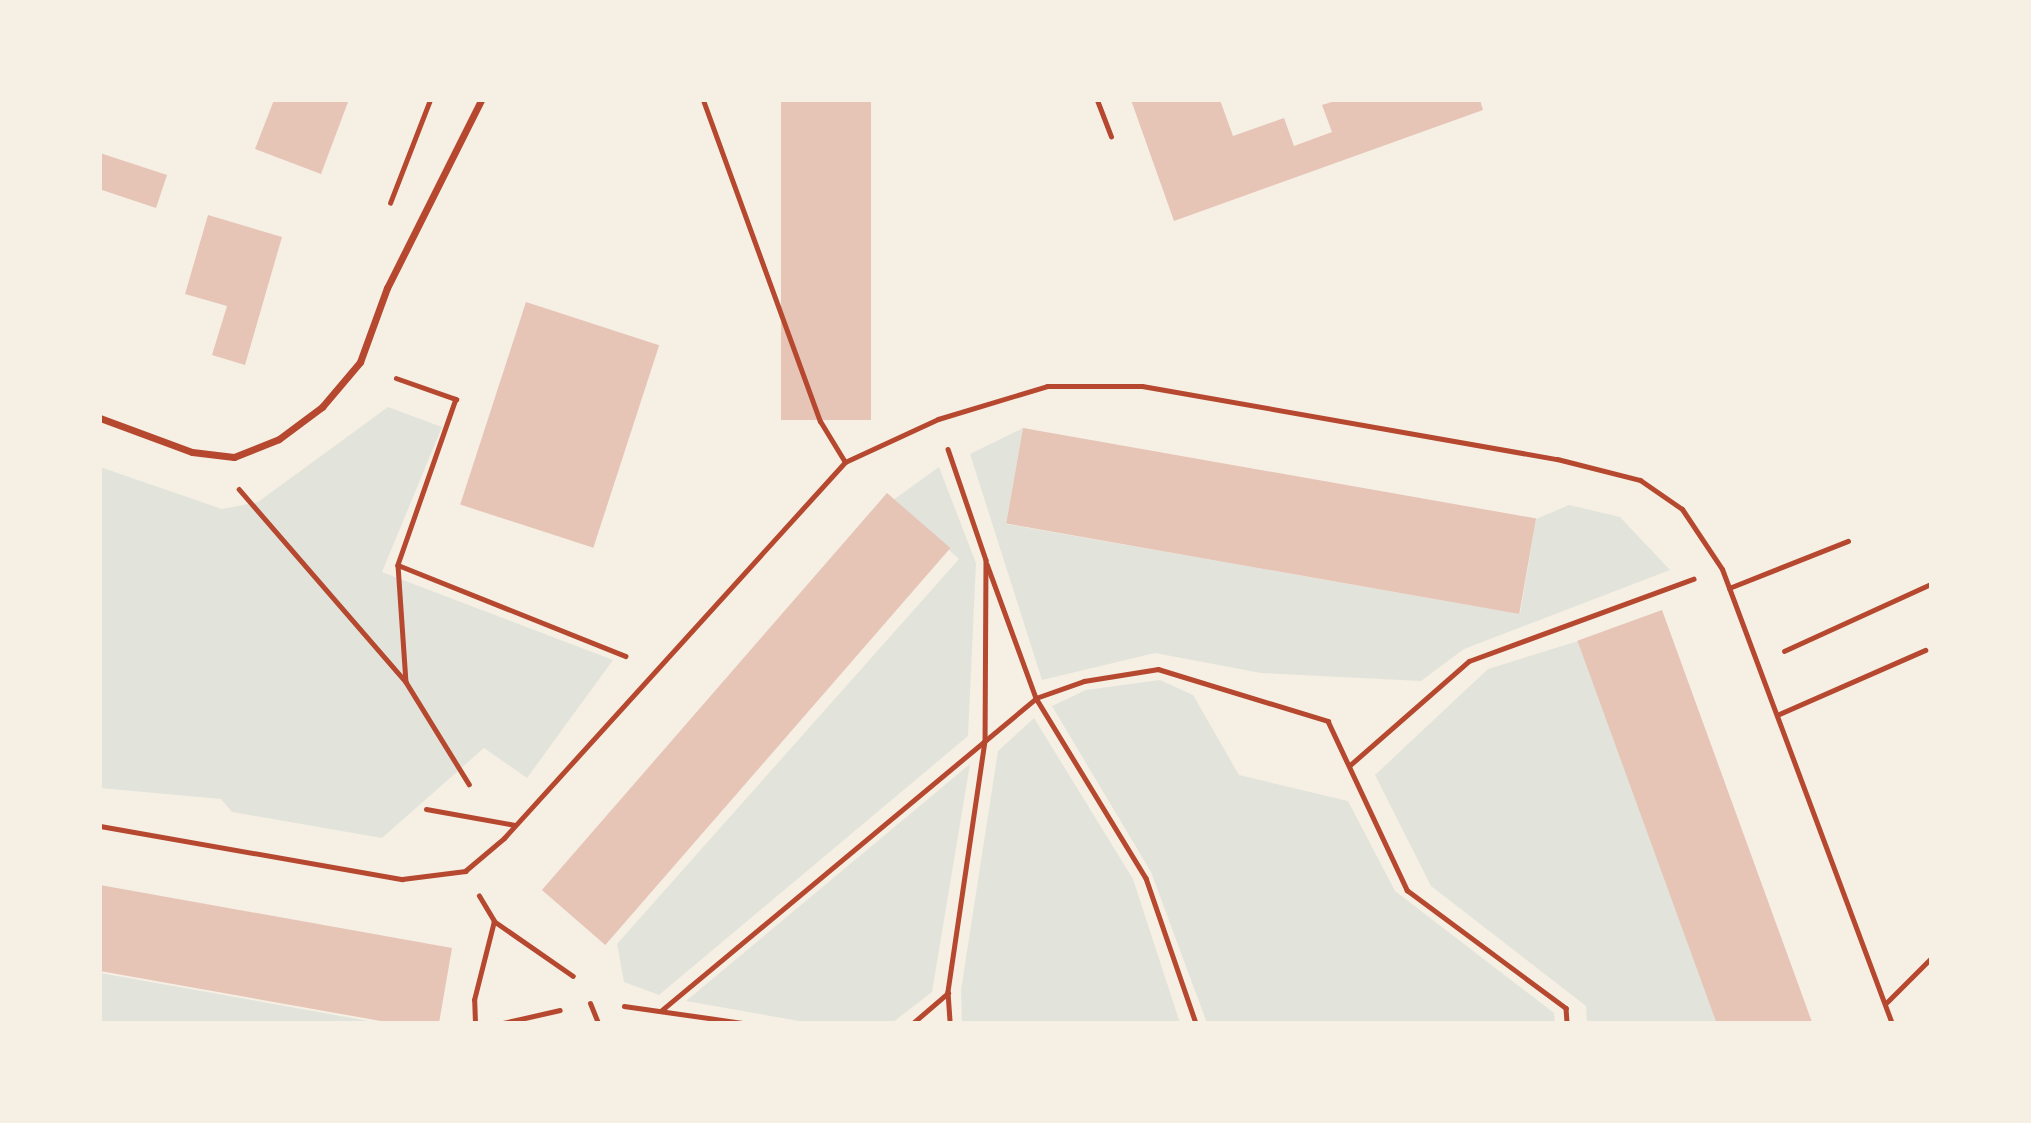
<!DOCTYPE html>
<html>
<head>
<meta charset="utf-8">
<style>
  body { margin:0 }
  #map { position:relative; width:2031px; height:1123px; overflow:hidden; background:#f6efe4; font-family:"Exo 2",sans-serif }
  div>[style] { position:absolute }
  .green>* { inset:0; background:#e2e4dc }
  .building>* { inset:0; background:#e6c5b7; transform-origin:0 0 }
  .path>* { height:4.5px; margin:-2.25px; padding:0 2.25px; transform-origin:2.25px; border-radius:2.25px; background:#b5482f }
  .service>* { height:5px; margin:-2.5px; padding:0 2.5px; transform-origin:2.5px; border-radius:2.5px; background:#b5482f }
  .minor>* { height:7px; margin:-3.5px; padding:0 3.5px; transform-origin:3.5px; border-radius:3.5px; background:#b5482f }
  span { translate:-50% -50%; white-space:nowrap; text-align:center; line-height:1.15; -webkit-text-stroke:5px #f6efe4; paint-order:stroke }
  .frame { position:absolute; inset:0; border:102px solid #f6efe4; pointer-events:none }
</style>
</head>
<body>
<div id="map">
  <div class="green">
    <div style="clip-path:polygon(388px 407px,442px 427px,382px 572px,613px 660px,527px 778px,484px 748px,382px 838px,232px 812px,221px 799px,100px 788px,100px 467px,222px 509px,258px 502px)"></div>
    <div style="clip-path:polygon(1023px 428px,1006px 524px,1520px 614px,1536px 519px,1569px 505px,1620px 517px,1670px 570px,1464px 649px,1421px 681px,1261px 673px,1155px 653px,1042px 680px,970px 454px)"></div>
    <div style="clip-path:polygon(939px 467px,976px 563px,968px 736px,659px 995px,624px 982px,617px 944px,959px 559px,893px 500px)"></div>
    <div style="clip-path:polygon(1578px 641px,1717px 1023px,1587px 1023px,1586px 1006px,1431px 886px,1375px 775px,1488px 669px)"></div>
    <div style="clip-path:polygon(1160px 680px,1193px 695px,1239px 775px,1348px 801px,1395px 891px,1554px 1013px,1555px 1023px,1207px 1023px,1151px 872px,1052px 706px,1086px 690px)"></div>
    <div style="clip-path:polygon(1034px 718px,1133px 879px,1180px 1023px,962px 1023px,961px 990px,998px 751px)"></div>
    <div style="clip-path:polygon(970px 764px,932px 992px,892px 1023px,810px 1023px,686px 1001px)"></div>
    <div style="clip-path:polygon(100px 973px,380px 1023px,100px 1023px)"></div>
  </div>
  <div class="building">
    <div style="clip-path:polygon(274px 100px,348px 102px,321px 174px,255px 149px)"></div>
    <div style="left:781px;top:100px;width:90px;height:320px"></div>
    <div style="clip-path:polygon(1131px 100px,1220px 100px,1233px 136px,1284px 118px,1294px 146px,1332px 132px,1322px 105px,1338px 100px,1480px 100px,1483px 110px,1174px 221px)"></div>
    <div style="clip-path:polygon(100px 153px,167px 175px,156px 208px,102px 190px,100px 195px)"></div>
    <div style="clip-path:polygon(208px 215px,282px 237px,245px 365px,212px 355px,227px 306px,185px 294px)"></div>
    <div style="left:526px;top:302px;width:140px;height:213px;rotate:18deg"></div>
    <div style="left:1023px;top:428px;width:521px;height:97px;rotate:10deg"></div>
    <div style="left:887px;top:493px;width:84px;height:526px;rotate:41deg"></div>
    <div style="left:1662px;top:610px;width:440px;height:90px;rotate:70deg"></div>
    <div style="clip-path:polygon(100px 885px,452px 948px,439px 1023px,392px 1023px,100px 971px)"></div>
  </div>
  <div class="path">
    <div style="left:390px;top:203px;width:110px;rotate:-68.8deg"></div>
    <div style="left:396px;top:378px;width:64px;rotate:19.3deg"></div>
    <div style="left:456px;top:399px;width:176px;rotate:109.3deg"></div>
    <div style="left:398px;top:565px;width:245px;rotate:21.8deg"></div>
    <div style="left:948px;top:449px;width:117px;rotate:71.1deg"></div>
    <div style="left:986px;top:560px;width:181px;rotate:90.3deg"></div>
    <div style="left:985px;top:741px;width:254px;rotate:98.4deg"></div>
    <div style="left:948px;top:992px;width:31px;rotate:86deg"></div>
    <div style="left:239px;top:489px;width:255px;rotate:49.1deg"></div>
    <div style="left:406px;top:682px;width:120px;rotate:58.3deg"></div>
    <div style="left:987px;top:564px;width:143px;rotate:69.9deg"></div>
    <div style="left:1036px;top:698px;width:211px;rotate:58.6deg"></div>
    <div style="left:1146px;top:878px;width:153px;rotate:71deg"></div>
    <div style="left:398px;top:565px;width:116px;rotate:86.1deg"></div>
    <div style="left:1784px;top:651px;width:162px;rotate:-24.5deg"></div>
    <div style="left:1349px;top:766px;width:159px;rotate:-41.2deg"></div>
    <div style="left:1469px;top:661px;width:239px;rotate:-20.1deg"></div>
    <div style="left:494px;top:921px;width:96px;rotate:34.8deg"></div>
    <div style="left:624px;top:1006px;width:121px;rotate:8.1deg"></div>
    <div style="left:662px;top:1010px;width:487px;rotate:-39.8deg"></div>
    <div style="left:1036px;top:698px;width:51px;rotate:-19.5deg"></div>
    <div style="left:1084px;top:681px;width:75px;rotate:-9.2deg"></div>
    <div style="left:1158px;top:669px;width:178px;rotate:17deg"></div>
    <div style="left:1328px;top:721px;width:187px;rotate:64.9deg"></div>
    <div style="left:1407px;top:890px;width:198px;rotate:36.6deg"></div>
    <div style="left:1566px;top:1008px;width:15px;rotate:86deg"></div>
    <div style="left:475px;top:1023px;width:23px;rotate:-92deg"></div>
    <div style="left:474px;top:1000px;width:81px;rotate:-75.8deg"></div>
    <div style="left:494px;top:921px;width:29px;rotate:-121deg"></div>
    <div style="left:503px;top:1023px;width:58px;rotate:-12.8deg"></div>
    <div style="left:913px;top:1023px;width:46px;rotate:-40.6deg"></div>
  </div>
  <div class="service">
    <div style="left:703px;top:100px;width:342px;rotate:70deg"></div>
    <div style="left:820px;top:421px;width:48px;rotate:58.6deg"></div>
    <div style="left:1097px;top:100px;width:39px;rotate:69deg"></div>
    <div style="left:1729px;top:588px;width:128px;rotate:-21.6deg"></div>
    <div style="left:1777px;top:715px;width:162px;rotate:-23.7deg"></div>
    <div style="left:426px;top:809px;width:90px;rotate:10.2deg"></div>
    <div style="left:100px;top:826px;width:307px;rotate:10deg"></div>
    <div style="left:402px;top:879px;width:64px;rotate:-7.2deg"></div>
    <div style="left:465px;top:871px;width:51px;rotate:-40.2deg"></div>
    <div style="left:504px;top:838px;width:508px;rotate:-47.79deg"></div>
    <div style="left:845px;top:462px;width:102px;rotate:-24.8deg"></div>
    <div style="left:938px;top:419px;width:114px;rotate:-16.8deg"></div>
    <div style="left:1047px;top:386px;width:95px"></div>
    <div style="left:1142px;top:386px;width:421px;rotate:10deg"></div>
    <div style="left:1557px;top:459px;width:86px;rotate:14.2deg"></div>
    <div style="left:1640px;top:480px;width:51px;rotate:34.6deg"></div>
    <div style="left:1682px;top:509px;width:72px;rotate:56.3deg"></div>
    <div style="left:1722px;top:569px;width:485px;rotate:69.5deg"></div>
    <div style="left:1887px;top:1002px;width:62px;rotate:-45deg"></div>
    <div style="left:590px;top:1003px;width:22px;rotate:68deg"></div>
  </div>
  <div class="minor">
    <div style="left:100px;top:418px;width:98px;rotate:20.3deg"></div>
    <div style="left:192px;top:452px;width:42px;rotate:6.8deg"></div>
    <div style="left:234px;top:457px;width:48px;rotate:-21.8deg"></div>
    <div style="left:279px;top:439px;width:54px;rotate:-36.7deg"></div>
    <div style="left:322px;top:407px;width:59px;rotate:-49.8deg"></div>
    <div style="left:360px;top:362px;width:79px;rotate:-70deg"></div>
    <div style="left:387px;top:288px;width:210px;rotate:-63.4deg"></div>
  </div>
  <div class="frame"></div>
</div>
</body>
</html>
